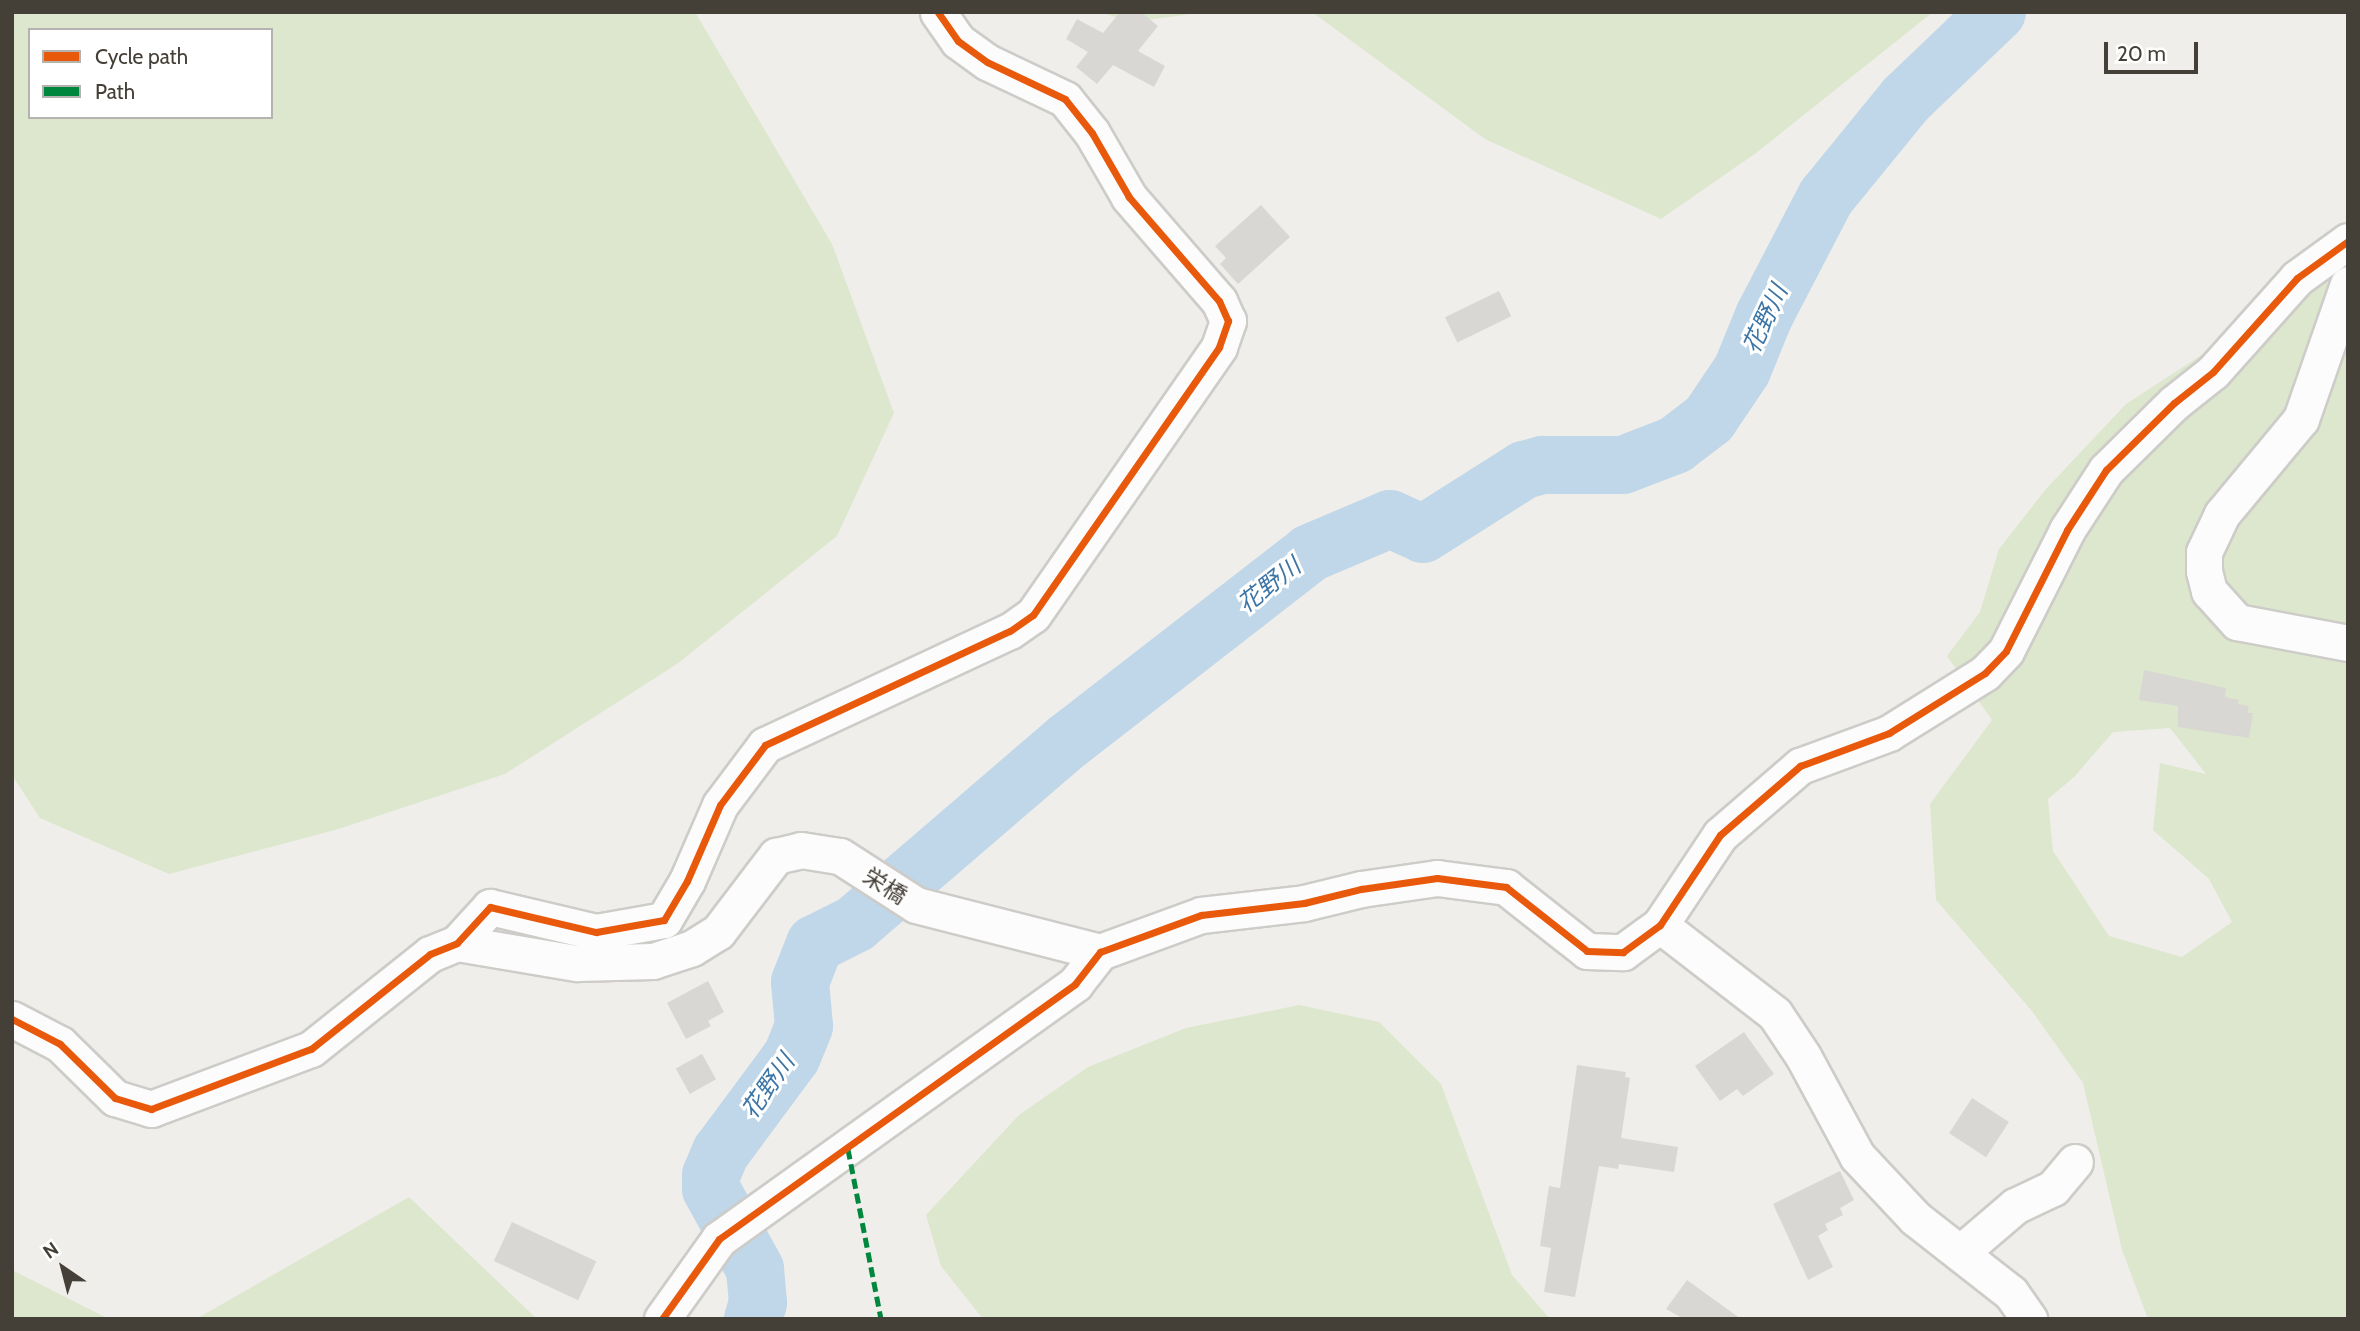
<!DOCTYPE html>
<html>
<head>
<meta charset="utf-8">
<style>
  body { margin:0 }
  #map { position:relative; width:2360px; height:1331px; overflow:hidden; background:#f0eeea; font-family:Cabin,"Noto Sans JP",sans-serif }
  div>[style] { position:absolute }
  .green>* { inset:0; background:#dce7cd }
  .river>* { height:58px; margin:-29px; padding:0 29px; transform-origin:29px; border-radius:29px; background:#c0d7e9 }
  .building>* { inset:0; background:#d9d7d3; transform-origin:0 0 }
  .roads { filter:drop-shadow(2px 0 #cdccc8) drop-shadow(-2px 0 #cdccc8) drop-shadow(0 2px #cdccc8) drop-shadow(0 -2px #cdccc8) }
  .street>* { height:35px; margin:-17.5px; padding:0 17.5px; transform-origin:17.5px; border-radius:17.5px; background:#fdfcfc }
  .quiet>* { height:5px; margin-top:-2.5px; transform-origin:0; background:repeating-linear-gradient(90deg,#00873e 0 10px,transparent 0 15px) }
  .cycleway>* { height:7px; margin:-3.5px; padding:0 3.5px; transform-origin:3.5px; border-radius:3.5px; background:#e8590c }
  span { translate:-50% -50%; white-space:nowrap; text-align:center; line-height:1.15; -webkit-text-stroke:6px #fff; paint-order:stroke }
  .street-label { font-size:23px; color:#454037 }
  .water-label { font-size:24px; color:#3c75a5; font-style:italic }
  .frame { position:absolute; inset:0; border:14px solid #454037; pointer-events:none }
  .legend { position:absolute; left:28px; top:28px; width:245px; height:91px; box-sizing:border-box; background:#fff; border:2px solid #b5b3af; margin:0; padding:9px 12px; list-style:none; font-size:21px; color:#454037 }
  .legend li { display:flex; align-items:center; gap:14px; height:35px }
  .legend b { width:35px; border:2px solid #b5b3af }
  .north { position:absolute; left:28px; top:1233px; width:70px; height:70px; -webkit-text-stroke:5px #fff; paint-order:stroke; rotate:325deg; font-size:19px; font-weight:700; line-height:28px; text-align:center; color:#454037 }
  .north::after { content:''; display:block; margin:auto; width:24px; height:32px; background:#454037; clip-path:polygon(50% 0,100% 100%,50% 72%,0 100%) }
  .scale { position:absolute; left:2104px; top:42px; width:94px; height:32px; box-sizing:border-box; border:4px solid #454037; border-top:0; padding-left:9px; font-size:21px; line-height:24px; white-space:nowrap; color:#454037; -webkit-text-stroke:5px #fff; paint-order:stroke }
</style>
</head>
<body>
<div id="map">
  <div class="green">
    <div style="clip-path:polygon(evenodd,12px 12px,695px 12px,832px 244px,894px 413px,837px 536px,677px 664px,505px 774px,335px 830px,169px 874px,40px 818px,12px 775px,12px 12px,30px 30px,271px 30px,271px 117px,30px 117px,30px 30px)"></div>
    <div style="clip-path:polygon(1100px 12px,1207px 12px,1131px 22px)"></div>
    <div style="clip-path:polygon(1312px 12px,1933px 12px,1756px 153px,1661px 219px,1485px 139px)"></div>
    <div style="clip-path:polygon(evenodd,2348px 260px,2348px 1319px,2148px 1319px,2122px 1250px,2083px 1083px,2032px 1011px,1936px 900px,1930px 804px,1992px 720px,1947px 656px,1980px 612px,1999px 549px,2046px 489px,2126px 404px,2348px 260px,2170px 728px,2206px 774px,2160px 763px,2153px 830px,2209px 879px,2232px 922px,2182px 957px,2109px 936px,2053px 851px,2048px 799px,2074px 777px,2113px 732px,2170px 728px)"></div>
    <div style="clip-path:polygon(1299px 1005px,1379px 1022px,1441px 1084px,1512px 1275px,1550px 1319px,983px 1319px,941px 1266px,926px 1215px,1019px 1115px,1088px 1067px,1186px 1028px)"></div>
    <div style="clip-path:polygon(409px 1197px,537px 1319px,196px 1319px)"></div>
    <div style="clip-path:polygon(12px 1270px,109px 1319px,12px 1319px)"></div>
  </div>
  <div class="river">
    <div style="left:753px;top:1319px;width:17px;rotate:-73deg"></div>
    <div style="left:758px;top:1303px;width:34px;rotate:-95deg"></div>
    <div style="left:755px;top:1269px;width:91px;rotate:-118.8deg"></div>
    <div style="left:711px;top:1189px;width:14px;rotate:-90deg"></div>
    <div style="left:711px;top:1175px;width:25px;rotate:-67deg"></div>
    <div style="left:721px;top:1152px;width:119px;rotate:-53.5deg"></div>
    <div style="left:792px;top:1056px;width:32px;rotate:-68deg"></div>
    <div style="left:804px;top:1026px;width:44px;rotate:-95.2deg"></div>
    <div style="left:800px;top:982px;width:41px;rotate:-68.5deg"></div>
    <div style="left:815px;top:944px;width:45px;rotate:-26.6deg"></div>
    <div style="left:855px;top:924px;width:281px;rotate:-40.7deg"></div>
    <div style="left:1068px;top:741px;width:306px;rotate:-37.8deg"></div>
    <div style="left:1310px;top:553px;width:87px;rotate:-23deg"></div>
    <div style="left:1390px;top:519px;width:36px;rotate:24deg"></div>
    <div style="left:1423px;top:534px;width:120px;rotate:-32.4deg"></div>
    <div style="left:1524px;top:470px;width:20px;rotate:-15deg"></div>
    <div style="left:1543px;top:465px;width:80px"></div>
    <div style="left:1623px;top:465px;width:56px;rotate:-21deg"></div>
    <div style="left:1675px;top:445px;width:43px;rotate:-37.4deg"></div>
    <div style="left:1709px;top:419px;width:59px;rotate:-56deg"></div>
    <div style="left:1742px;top:370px;width:58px;rotate:-67.8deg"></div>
    <div style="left:1764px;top:316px;width:134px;rotate:-62.5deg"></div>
    <div style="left:1826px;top:197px;width:127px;rotate:-50.8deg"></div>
    <div style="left:1906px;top:99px;width:126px;rotate:-43.7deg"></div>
  </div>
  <div class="building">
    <div style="clip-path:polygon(1120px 12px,1141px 12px,1158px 26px,1138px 51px,1165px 66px,1154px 87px,1113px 65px,1097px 84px,1076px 67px,1088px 52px,1066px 39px,1077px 19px,1103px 33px)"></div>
    <div style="clip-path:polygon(1261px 205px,1290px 237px,1238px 284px,1220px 264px,1226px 258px,1215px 246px)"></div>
    <div style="left:1499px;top:291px;width:28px;height:60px;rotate:64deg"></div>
    <div style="clip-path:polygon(2144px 670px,2226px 688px,2225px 697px,2239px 700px,2238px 704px,2249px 706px,2247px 713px,2253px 713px,2249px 738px,2178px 727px,2178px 706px,2139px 700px)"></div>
    <div style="clip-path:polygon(708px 981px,724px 1012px,708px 1021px,711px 1026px,686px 1039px,667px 1003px)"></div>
    <div style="clip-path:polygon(1744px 1032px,1774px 1074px,1743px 1096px,1737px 1089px,1720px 1101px,1695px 1066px)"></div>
    <div style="left:702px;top:1054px;width:29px;height:30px;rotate:61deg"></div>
    <div style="clip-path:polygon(1577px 1065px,1626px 1072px,1625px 1077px,1630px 1078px,1621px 1138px,1678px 1147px,1674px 1172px,1619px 1164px,1618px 1169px,1599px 1166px,1575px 1297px,1544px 1292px,1551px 1248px,1540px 1246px,1549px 1186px,1560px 1188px)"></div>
    <div style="left:1972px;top:1098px;width:44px;height:42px;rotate:33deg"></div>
    <div style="clip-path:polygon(1840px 1171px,1854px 1200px,1840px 1208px,1843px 1215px,1825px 1224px,1828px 1230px,1818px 1236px,1833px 1267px,1808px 1280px,1773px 1204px)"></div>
    <div style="left:512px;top:1222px;width:93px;height:43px;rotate:25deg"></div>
    <div style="clip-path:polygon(1687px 1280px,1741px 1319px,1684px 1319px,1666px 1309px)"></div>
  </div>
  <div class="roads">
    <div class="street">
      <div style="left:2348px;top:284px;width:143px;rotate:109.2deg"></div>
      <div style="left:2301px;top:419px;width:124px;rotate:129.7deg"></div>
      <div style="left:2222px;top:514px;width:42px;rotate:115.3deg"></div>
      <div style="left:2204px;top:552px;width:19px;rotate:90deg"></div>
      <div style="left:2204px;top:571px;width:21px;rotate:76deg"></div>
      <div style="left:2209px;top:591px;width:42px;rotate:47.9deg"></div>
      <div style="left:2237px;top:622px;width:113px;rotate:10.7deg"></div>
      <div style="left:1660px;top:925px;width:145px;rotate:37.7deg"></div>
      <div style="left:1775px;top:1014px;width:50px;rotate:56.3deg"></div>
      <div style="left:1803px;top:1056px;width:114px;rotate:61.6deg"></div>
      <div style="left:1857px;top:1156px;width:85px;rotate:46.9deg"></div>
      <div style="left:1915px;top:1218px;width:122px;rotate:38deg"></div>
      <div style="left:2011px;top:1293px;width:32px;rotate:55deg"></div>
      <div style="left:457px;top:943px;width:122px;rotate:9.5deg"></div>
      <div style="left:577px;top:963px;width:76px;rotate:-1.5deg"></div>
      <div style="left:653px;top:961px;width:41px;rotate:-18.4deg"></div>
      <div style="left:692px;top:948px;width:31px;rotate:-32deg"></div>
      <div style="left:718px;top:932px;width:96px;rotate:-52.7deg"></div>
      <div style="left:776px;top:856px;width:26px;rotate:-13deg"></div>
      <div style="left:801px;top:850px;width:39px;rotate:9deg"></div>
      <div style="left:840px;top:856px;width:90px;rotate:32.8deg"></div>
      <div style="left:916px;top:905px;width:190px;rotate:14.3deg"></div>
      <div style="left:12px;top:1019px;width:54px;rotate:27.5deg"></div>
      <div style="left:60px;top:1044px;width:77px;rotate:44.5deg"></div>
      <div style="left:115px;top:1098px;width:38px;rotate:17deg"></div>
      <div style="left:151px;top:1109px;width:171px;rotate:-20.6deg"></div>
      <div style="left:311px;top:1049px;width:152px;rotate:-38.6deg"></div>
      <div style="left:430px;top:954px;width:29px;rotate:-22deg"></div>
      <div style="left:457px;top:943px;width:49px;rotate:-47.5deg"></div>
      <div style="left:490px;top:907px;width:109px;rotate:13.3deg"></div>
      <div style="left:596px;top:932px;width:69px;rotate:-10deg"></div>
      <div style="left:664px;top:920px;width:45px;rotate:-59.5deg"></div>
      <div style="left:687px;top:881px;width:83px;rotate:-66.5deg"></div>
      <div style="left:720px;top:805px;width:75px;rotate:-53.1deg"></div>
      <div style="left:765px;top:745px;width:270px;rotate:-25deg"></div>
      <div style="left:1010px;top:631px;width:28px;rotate:-35deg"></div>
      <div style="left:1033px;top:615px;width:326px;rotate:-55.2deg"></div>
      <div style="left:1219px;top:347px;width:28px;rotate:-71deg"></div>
      <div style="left:1228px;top:321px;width:22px;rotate:-114deg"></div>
      <div style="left:1219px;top:301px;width:138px;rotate:-130.9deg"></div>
      <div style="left:1129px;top:197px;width:74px;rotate:-120deg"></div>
      <div style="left:1092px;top:133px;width:43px;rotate:-128.5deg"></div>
      <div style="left:1065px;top:99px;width:86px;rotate:-154.6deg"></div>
      <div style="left:987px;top:62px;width:36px;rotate:-144deg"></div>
      <div style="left:958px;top:41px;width:35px;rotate:-125deg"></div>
      <div style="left:1960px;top:1253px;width:72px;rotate:-40.5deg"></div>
      <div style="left:2015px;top:1206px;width:42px;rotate:-25.3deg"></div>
      <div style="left:2053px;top:1188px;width:34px;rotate:-50deg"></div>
      <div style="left:662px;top:1319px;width:98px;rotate:-54.5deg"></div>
      <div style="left:719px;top:1239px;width:438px;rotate:-35.6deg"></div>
      <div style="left:1075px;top:984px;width:41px;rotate:-52deg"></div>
      <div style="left:1100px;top:952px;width:108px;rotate:-20.1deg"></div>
      <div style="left:1201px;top:915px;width:104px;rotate:-6.6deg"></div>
      <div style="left:1304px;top:903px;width:59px;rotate:-13.8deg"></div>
      <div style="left:1361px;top:889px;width:77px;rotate:-8.2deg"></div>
      <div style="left:1437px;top:878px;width:70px;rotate:7.4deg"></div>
      <div style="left:1506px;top:887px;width:103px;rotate:38.3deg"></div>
      <div style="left:1587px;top:951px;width:36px;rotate:2deg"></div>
      <div style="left:1623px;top:952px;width:46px;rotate:-36.1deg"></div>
      <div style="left:1660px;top:925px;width:108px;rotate:-56.3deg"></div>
      <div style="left:1720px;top:835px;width:106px;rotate:-40.8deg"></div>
      <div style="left:1800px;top:766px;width:95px;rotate:-20.3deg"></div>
      <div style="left:1889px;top:733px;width:113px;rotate:-32deg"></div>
      <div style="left:1985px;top:673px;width:30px;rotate:-46deg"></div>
      <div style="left:2006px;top:651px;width:136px;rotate:-63.2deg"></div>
      <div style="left:2067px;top:530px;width:72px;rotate:-57deg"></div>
      <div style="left:2106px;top:470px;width:95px;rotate:-44.6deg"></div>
      <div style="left:2174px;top:403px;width:50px;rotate:-38.5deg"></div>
      <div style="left:2213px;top:372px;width:126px;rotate:-48.2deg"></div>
      <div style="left:2297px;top:278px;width:63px;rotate:-36deg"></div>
    </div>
  </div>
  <div class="quiet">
    <div style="left:848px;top:1149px;width:173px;rotate:79deg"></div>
  </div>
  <div class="cycleway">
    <div style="left:12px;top:1019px;width:54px;rotate:27.5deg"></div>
    <div style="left:60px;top:1044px;width:77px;rotate:44.5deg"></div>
    <div style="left:115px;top:1098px;width:38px;rotate:17deg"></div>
    <div style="left:151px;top:1109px;width:171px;rotate:-20.6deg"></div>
    <div style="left:311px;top:1049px;width:152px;rotate:-38.6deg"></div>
    <div style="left:430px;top:954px;width:29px;rotate:-22deg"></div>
    <div style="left:457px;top:943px;width:49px;rotate:-47.5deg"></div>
    <div style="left:490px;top:907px;width:109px;rotate:13.3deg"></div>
    <div style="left:596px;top:932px;width:69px;rotate:-10deg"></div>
    <div style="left:664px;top:920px;width:45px;rotate:-59.5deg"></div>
    <div style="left:687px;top:881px;width:83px;rotate:-66.5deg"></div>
    <div style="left:720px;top:805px;width:75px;rotate:-53.1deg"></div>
    <div style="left:765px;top:745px;width:270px;rotate:-25deg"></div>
    <div style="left:1010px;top:631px;width:28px;rotate:-35deg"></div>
    <div style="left:1033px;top:615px;width:326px;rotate:-55.2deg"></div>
    <div style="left:1219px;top:347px;width:28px;rotate:-71deg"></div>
    <div style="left:1228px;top:321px;width:22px;rotate:-114deg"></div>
    <div style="left:1219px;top:301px;width:138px;rotate:-130.9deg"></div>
    <div style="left:1129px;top:197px;width:74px;rotate:-120deg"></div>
    <div style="left:1092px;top:133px;width:43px;rotate:-128.5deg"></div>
    <div style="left:1065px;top:99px;width:86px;rotate:-154.6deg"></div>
    <div style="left:987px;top:62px;width:36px;rotate:-144deg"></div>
    <div style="left:958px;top:41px;width:35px;rotate:-125deg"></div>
    <div style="left:662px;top:1319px;width:98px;rotate:-54.5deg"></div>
    <div style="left:719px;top:1239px;width:438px;rotate:-35.6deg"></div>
    <div style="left:1075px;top:984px;width:41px;rotate:-52deg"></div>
    <div style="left:1100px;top:952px;width:108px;rotate:-20.1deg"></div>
    <div style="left:1201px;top:915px;width:104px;rotate:-6.6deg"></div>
    <div style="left:1304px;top:903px;width:59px;rotate:-13.8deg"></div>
    <div style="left:1361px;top:889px;width:77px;rotate:-8.2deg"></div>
    <div style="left:1437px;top:878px;width:70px;rotate:7.4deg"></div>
    <div style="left:1506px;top:887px;width:103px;rotate:38.3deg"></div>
    <div style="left:1587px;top:951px;width:36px;rotate:2deg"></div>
    <div style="left:1623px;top:952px;width:46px;rotate:-36.1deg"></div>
    <div style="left:1660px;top:925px;width:108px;rotate:-56.3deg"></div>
    <div style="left:1720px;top:835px;width:106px;rotate:-40.8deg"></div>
    <div style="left:1800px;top:766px;width:95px;rotate:-20.3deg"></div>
    <div style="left:1889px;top:733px;width:113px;rotate:-32deg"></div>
    <div style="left:1985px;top:673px;width:30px;rotate:-46deg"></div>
    <div style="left:2006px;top:651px;width:136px;rotate:-63.2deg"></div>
    <div style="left:2067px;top:530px;width:72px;rotate:-57deg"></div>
    <div style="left:2106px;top:470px;width:95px;rotate:-44.6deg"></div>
    <div style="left:2174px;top:403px;width:50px;rotate:-38.5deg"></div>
    <div style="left:2213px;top:372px;width:126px;rotate:-48.2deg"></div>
    <div style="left:2297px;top:278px;width:63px;rotate:-36deg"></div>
  </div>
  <div class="street-label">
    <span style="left:885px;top:886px;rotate:32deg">栄橋</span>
  </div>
  <div class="water-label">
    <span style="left:1765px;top:319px;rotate:-65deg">花野川</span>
    <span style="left:1269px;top:585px;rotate:-38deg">花野川</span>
    <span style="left:768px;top:1086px;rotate:-55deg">花野川</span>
  </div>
  <div class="frame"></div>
  <ul class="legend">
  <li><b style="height:9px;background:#e8590c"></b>Cycle path</li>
  <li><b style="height:9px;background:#00873e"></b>Path</li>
  </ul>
  <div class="north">N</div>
  <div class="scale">20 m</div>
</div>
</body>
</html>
